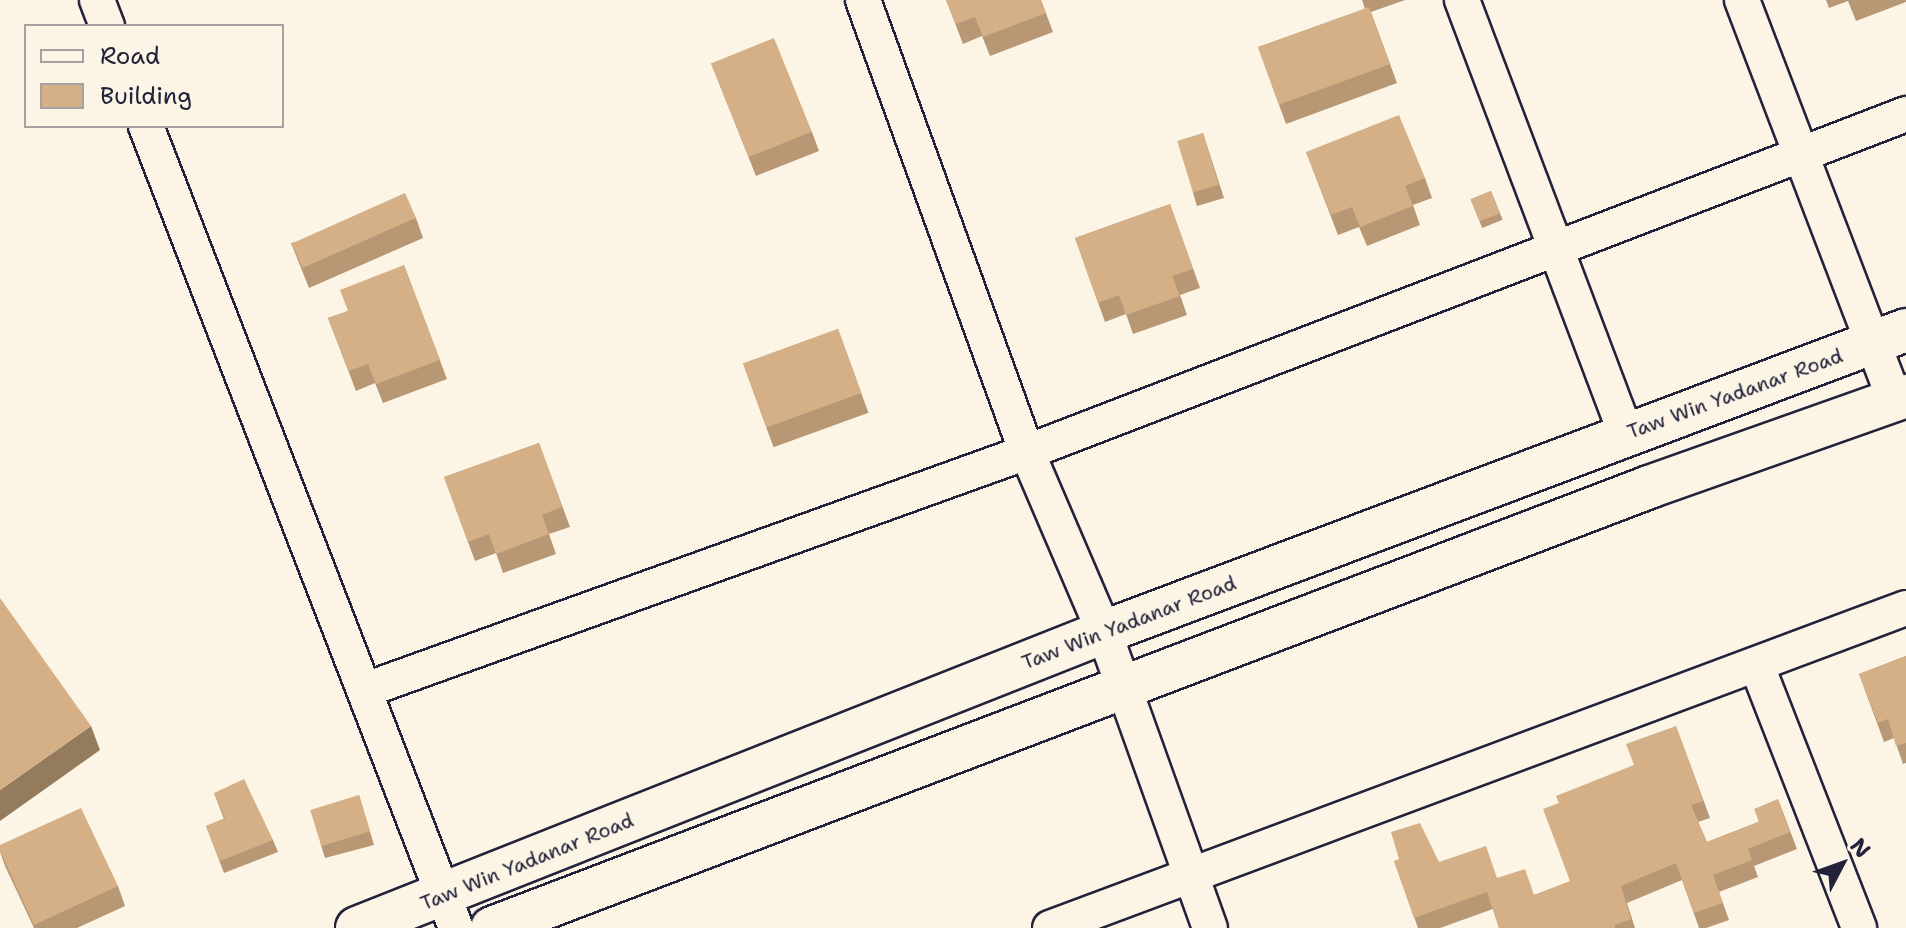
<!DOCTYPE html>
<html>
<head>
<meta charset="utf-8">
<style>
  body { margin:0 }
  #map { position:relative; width:1906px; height:928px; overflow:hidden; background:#fcf5e5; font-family:"Shantell Sans",sans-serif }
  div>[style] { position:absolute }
  .roads { filter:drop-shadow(2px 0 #22223b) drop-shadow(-2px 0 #22223b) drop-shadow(0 2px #22223b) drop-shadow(0 -2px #22223b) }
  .minor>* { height:34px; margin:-17px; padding:0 17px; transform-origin:17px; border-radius:17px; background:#fcf5e5 }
  .major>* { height:42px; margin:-21px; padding:0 21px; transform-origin:21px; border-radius:21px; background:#fcf5e5 }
  .wall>* { inset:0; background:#b79774; transform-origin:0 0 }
  .shaded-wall>* { inset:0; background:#957b5e }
  .building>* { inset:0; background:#d5b087; transform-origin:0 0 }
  span { translate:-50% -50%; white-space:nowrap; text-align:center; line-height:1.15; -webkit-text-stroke:8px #fcf5e5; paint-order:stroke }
  .street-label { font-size:20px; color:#22223b }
  .legend { position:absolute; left:24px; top:24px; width:260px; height:104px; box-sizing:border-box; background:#fcf5e5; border:2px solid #a5a1a1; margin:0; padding:10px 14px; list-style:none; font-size:24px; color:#22223b }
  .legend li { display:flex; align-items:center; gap:16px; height:40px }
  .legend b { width:40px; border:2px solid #a5a1a1 }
  .north { position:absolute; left:1802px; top:824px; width:80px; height:80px; -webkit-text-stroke:6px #fcf5e5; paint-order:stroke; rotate:49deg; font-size:22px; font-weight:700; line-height:32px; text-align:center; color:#22223b }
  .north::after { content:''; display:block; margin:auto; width:28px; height:36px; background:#22223b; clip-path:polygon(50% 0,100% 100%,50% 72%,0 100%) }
</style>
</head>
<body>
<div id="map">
  <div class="roads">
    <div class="minor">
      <div style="left:97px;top:0;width:28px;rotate:69deg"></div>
      <div style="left:863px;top:0;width:481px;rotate:70.1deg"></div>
      <div style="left:1027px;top:452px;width:196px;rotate:66.8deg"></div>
      <div style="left:1104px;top:632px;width:314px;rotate:70.3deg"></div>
      <div style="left:1462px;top:0;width:464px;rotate:69.3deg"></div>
      <div style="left:1742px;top:0;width:428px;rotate:69.1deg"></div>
      <div style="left:146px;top:126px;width:860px;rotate:68.87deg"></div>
      <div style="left:1757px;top:666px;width:281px;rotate:68.7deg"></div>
      <div style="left:368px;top:689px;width:700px;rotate:-19.78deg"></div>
      <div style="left:1027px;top:452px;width:942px;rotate:-21.03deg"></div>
      <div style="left:1050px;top:928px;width:914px;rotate:-20.5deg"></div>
    </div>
    <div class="major">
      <div style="left:357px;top:928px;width:804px;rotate:-21.62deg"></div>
      <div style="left:1104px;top:632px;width:857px;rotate:-20.63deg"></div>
      <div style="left:492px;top:928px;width:1238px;rotate:-20.86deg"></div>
      <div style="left:1649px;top:487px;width:273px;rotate:-19.5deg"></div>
    </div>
  </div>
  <div class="wall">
    <div style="clip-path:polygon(946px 0,1041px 0,1053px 32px,990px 56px,982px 36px,963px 44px)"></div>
    <div style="clip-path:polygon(1362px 0,1405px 0,1371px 12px,1397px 83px,1286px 124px,1258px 47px,1365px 9px)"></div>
    <div style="clip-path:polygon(1826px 0,1906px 0,1906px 2px,1856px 21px,1848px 1px,1829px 8px)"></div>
    <div style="clip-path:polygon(711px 63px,812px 132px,819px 151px,756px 176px)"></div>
    <div style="clip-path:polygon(1203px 133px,1224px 198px,1197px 206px,1193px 193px)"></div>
    <div style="clip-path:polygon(1306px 152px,1425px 178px,1432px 198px,1413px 205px,1420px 225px,1367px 246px,1359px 227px,1338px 235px)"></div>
    <div style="left:1491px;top:191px;width:31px;height:22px;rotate:68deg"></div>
    <div style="clip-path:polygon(1170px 204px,1200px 288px,1180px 295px,1187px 315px,1133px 334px,1126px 314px,1105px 322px,1075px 238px)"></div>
    <div style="clip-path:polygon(416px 218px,423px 238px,309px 288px,291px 243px)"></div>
    <div style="clip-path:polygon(404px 265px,447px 379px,383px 403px,375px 383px,356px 391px,328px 318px,348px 311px)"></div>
    <div style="left:838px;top:329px;width:89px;height:101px;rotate:70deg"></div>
    <div style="clip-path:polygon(539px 443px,570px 527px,549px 534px,556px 554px,503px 573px,496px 553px,475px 561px,444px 477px)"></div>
    <div style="clip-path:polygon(1906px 656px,1906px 763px,1903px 764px,1894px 738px,1884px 742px,1859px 674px)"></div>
    <div style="clip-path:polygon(1676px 726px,1710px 818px,1698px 822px,1707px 842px,1758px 822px,1778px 799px,1797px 849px,1754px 866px,1758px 877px,1719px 892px,1729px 920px,1706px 928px,1699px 928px,1682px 880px,1627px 903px,1635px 928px,1499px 928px,1493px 909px,1440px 928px,1418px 928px,1394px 861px,1439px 862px,1498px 878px,1534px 895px,1570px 882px,1559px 803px,1634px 765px)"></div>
    <div style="clip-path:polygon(214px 793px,273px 840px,278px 852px,224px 873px,206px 826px,224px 819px)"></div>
    <div style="clip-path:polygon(359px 795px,374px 845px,325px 858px,321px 845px)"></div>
    <div style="clip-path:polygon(0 852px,118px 886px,125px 906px,77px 928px,34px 928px,5px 866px)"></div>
  </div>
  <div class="shaded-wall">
    <div style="clip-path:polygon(91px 726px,100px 750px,0 821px,0 790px)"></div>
  </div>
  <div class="building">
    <div style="clip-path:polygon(946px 0,1041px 0,1046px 13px,983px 37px,975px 17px,956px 24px)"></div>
    <div style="left:1369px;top:7px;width:61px;height:118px;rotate:70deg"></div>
    <div style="left:774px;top:38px;width:101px;height:68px;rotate:68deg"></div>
    <div style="clip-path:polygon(1399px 115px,1425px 178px,1405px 186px,1413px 206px,1360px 227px,1352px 207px,1331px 215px,1306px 152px)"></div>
    <div style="left:1203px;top:133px;width:54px;height:27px;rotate:73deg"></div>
    <div style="left:1491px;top:191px;width:24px;height:22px;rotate:68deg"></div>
    <div style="left:405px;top:193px;width:27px;height:124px;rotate:66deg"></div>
    <div style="clip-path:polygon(1170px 204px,1193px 269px,1172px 276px,1180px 296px,1126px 315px,1119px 295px,1098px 303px,1075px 238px)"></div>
    <div style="clip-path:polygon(404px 265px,440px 360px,376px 384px,368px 364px,349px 371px,328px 318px,348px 311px,340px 290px)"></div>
    <div style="left:838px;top:329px;width:68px;height:101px;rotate:70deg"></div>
    <div style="clip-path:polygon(539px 443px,562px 507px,542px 515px,549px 534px,496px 554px,489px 534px,468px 542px,444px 477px)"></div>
    <div style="clip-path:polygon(0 598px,91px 726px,0 790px)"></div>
    <div style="clip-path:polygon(1906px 656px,1906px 743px,1896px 746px,1888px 719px,1878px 723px,1859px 674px)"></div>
    <div style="clip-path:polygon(1676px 726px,1703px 801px,1691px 805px,1707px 842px,1759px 822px,1754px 809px,1778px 799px,1790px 832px,1748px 849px,1752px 860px,1713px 875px,1723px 903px,1694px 913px,1676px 863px,1621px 886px,1631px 919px,1615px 925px,1615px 928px,1499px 928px,1487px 892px,1414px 918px,1394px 861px,1399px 859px,1391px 832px,1420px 823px,1439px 862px,1486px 846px,1497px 878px,1525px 869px,1534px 895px,1570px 881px,1543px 809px,1559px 803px,1556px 796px,1634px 765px,1626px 744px)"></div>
    <div style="clip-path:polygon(244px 779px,273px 840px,220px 861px,206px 826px,225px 818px,214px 793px)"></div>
    <div style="left:359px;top:795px;width:38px;height:51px;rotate:73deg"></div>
    <div style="clip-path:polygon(81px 808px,118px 886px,34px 925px,0 851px,0 845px)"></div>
  </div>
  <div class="street-label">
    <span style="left:1735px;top:394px;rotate:-20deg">Taw Win Yadanar Road</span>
    <span style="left:1129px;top:623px;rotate:-21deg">Taw Win Yadanar Road</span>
    <span style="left:527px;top:862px;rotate:-22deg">Taw Win Yadanar Road</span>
  </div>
  <ul class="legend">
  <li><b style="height:10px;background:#fcf5e5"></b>Road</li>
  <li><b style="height:22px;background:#d5b087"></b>Building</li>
  </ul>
  <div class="north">N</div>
</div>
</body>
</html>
